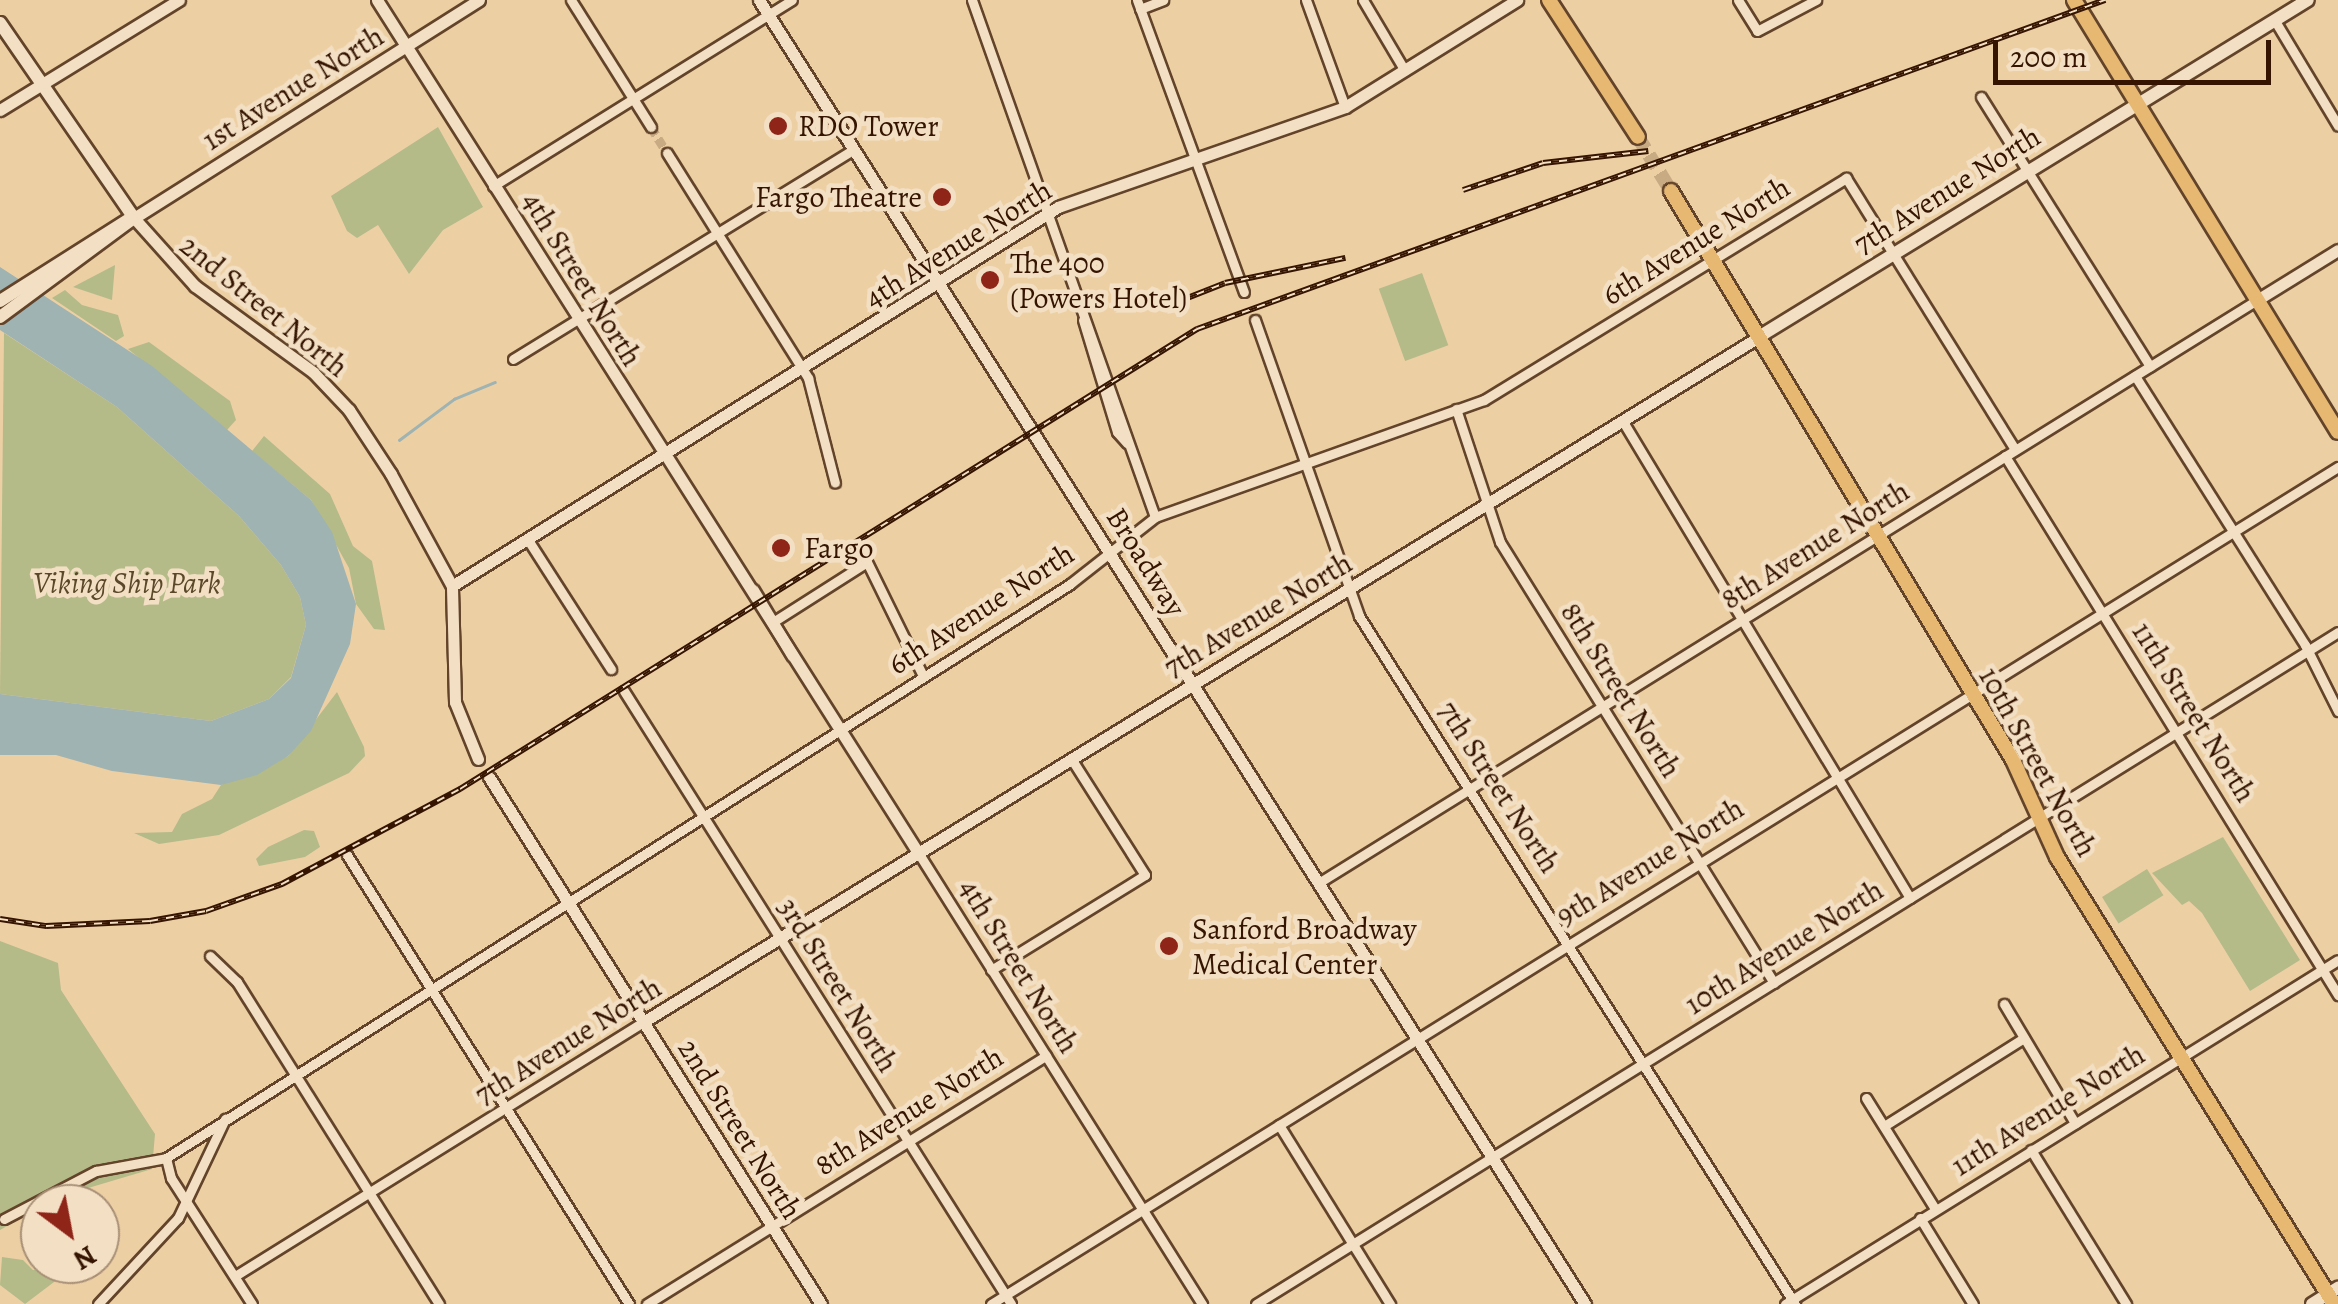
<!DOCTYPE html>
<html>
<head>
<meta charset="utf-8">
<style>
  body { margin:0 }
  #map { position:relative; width:2338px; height:1304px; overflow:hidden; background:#edcfa4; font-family:Alegreya,serif }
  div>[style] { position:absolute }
  .green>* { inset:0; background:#b4bb89; transform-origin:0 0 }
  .water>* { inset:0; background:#9eb3b2 }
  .stream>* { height:2.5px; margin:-1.25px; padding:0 1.25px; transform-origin:1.25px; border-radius:1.25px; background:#9eb3b2 }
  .minor-tunnel>* { height:9px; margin-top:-4.5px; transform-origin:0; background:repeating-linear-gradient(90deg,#c8aa83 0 9px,transparent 0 13.5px) }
  .primary-tunnel>* { height:14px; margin-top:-7px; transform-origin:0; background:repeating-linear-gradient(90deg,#c8aa83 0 14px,transparent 0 21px) }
  .roads { filter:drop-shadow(2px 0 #63442a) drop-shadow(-2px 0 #63442a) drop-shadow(0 2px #63442a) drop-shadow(0 -2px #63442a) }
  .minor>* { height:9px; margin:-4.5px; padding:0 4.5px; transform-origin:4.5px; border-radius:4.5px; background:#f3e0c4 }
  .tertiary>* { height:11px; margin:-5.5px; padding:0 5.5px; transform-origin:5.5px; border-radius:5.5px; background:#f3e0c4 }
  .secondary>* { height:12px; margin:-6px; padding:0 6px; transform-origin:6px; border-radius:6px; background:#f3e0c4 }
  .primary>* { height:14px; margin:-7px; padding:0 7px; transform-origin:7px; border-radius:7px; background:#e6b872 }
  .rail>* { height:6px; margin-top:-3px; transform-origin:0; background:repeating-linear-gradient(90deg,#f3e0c4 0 8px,#351501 0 16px); box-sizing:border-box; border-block:2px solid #351501 }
  .dots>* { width:28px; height:28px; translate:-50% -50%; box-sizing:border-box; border:5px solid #f3e0c4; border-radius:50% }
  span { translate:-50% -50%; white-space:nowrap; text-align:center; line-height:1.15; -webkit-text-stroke:9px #f3e0c4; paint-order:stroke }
  .street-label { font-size:30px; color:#351501 }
  .poi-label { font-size:30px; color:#351501 }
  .left { translate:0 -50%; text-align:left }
  .right { translate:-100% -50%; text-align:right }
  .park-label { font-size:30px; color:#5b472a; font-style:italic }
  .north { position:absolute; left:20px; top:1184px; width:100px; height:100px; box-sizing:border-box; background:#f3e0c4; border:2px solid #a78f76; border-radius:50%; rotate:148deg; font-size:28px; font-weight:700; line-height:40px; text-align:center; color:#351501 }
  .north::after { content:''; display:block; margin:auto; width:35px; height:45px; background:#8f2418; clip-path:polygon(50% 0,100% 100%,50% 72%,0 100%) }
  .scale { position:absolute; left:1993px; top:40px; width:278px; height:45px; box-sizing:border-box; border:5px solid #351501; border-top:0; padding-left:12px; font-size:30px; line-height:35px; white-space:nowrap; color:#351501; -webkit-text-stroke:8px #f3e0c4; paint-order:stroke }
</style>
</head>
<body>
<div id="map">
  <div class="green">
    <div style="clip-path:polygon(438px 127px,483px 207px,443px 230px,409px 274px,378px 225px,357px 238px,347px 231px,331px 196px)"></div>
    <div style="clip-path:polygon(115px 265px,112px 300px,73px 287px)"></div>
    <div style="left:1422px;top:273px;width:77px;height:46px;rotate:70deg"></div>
    <div style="clip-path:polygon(65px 290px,82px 305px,118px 315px,124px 336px,116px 341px,52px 298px)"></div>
    <div style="clip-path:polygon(4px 333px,117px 407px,239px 516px,281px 565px,300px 597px,306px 625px,291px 677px,269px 699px,211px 721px,0 694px)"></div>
    <div style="clip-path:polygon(149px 342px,230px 401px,236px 420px,227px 430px,128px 349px)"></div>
    <div style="clip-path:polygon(264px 436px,330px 494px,353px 546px,372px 561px,385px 630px,374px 629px,356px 604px,349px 568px,311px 500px,252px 451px)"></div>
    <div style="clip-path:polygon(337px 692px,364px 747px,365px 756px,349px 773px,219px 835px,159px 844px,134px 833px,172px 832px,182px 814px,212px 799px,221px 785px,288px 756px)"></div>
    <div style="clip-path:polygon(304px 830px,314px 831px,320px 847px,305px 857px,259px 866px,256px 859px,268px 847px)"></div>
    <div style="clip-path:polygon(2223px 837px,2300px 960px,2250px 991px,2202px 913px,2189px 901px,2182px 905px,2152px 873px)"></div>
    <div style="left:2147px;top:869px;width:31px;height:53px;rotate:58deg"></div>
    <div style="clip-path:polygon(0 941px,58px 963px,61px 990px,155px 1134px,152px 1169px,58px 1197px,0 1230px)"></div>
    <div style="clip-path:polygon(2px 1257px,23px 1260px,33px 1270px,65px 1264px,58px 1279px,25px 1304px,0 1285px)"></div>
  </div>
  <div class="water">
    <div style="clip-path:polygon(0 267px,152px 366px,311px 500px,332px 532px,356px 604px,350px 644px,311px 731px,288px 756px,257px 775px,221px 785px,112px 771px,56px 755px,0 755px,0 694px,211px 721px,269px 699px,291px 678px,306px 625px,300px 597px,281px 565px,239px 516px,117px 407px,0 330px)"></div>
  </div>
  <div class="stream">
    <div style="left:399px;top:440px;width:69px;rotate:-36.7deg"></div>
    <div style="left:454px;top:399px;width:44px;rotate:-22.5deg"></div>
  </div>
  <div class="minor-tunnel">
    <div style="left:651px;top:127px;width:31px;rotate:58deg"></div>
  </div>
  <div class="primary-tunnel">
    <div style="left:1638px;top:137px;width:63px;rotate:58.6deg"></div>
  </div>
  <div class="roads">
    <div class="minor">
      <div style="left:571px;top:0;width:150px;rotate:57.8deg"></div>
      <div style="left:972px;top:0;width:548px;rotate:70.51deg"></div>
      <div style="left:1137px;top:0;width:311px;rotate:69.9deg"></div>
      <div style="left:1306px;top:0;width:114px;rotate:70deg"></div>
      <div style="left:1363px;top:0;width:82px;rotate:59.4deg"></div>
      <div style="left:1738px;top:0;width:36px;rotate:58deg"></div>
      <div style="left:1757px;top:31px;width:67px;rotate:-27.7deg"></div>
      <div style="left:1140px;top:9px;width:25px;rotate:-21deg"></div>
      <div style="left:2275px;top:21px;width:122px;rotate:59deg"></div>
      <div style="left:1981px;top:97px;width:318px;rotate:57.9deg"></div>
      <div style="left:667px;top:153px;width:266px;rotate:57.9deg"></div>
      <div style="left:808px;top:378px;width:108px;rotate:75.6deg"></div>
      <div style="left:493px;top:186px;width:352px;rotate:-31.9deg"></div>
      <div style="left:1083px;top:320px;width:117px;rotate:73.1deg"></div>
      <div style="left:1117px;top:432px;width:15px;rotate:48deg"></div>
      <div style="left:1255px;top:320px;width:314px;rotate:70.6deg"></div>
      <div style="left:1359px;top:616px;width:815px;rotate:57.64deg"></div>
      <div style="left:513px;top:359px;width:399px;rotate:-31.6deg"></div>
      <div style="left:2135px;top:376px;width:318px;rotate:57.7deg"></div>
      <div style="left:2305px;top:645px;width:74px;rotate:63.4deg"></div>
      <div style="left:1456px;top:409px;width:140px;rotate:71.7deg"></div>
      <div style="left:1500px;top:542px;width:519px;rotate:58.15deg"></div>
      <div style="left:1622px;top:420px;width:558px;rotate:58.93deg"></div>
      <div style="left:2005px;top:456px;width:634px;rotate:58.29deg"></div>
      <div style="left:530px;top:543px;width:150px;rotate:57.3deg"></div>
      <div style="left:776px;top:620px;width:108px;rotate:-32.5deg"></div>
      <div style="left:867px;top:562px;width:127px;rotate:63.8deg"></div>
      <div style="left:624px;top:691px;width:725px;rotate:57.73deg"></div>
      <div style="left:919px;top:854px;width:532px;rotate:57.83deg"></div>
      <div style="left:347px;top:855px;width:530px;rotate:57.87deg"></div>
      <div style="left:1320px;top:882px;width:1103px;rotate:-31.85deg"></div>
      <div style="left:210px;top:956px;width:37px;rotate:44deg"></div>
      <div style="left:237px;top:982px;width:380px;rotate:57.9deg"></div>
      <div style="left:991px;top:970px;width:181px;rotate:-31.7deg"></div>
      <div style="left:1145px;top:875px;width:136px;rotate:-122.4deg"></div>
      <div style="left:2004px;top:1004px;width:139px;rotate:59.2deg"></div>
      <div style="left:1866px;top:1098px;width:131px;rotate:58.1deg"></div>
      <div style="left:1279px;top:1125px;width:211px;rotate:58.2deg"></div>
      <div style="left:1884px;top:1126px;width:165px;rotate:-32.2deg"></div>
      <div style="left:2031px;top:1150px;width:181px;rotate:58.3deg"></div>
      <div style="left:166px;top:1158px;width:1071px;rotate:-32.41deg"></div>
      <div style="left:1070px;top:584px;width:108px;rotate:-38.2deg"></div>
      <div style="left:1155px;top:517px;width:349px;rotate:-19.6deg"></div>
      <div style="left:1484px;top:400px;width:425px;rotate:-31.5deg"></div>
      <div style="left:1846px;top:178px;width:320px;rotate:58.1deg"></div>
      <div style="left:166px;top:1158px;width:21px;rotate:76deg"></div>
      <div style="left:171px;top:1178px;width:150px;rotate:57.3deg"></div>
      <div style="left:1920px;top:1218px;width:101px;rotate:58.4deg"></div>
      <div style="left:4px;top:1219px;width:104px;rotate:-27.6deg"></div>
      <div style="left:96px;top:1171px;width:71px;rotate:-10.5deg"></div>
      <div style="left:235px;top:1276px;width:481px;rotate:-31.9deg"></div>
      <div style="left:98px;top:1304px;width:117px;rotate:-47.1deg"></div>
      <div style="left:178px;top:1218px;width:110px;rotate:-64.6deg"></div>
      <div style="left:647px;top:1304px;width:470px;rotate:-31.9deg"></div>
      <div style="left:991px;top:1304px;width:1586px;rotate:-31.86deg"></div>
      <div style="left:1256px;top:1304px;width:1274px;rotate:-31.84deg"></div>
      <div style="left:1785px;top:1304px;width:651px;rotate:-31.88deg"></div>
    </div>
    <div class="tertiary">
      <div style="left:377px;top:0;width:1011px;rotate:57.6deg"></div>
      <div style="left:759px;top:0;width:1544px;rotate:57.65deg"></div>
      <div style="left:0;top:110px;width:210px;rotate:-31.6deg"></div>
      <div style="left:2257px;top:300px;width:95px;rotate:-31.7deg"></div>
      <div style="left:452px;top:586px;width:715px;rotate:-32.02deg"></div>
      <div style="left:1058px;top:207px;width:304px;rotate:-19.2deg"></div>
      <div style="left:1345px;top:107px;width:203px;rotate:-31.9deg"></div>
      <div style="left:753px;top:590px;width:76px;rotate:59deg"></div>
      <div style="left:478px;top:759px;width:61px;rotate:-112deg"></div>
      <div style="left:455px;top:702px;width:116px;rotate:-91.5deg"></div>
      <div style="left:452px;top:586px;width:128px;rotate:-118.6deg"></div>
      <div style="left:391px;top:474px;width:77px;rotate:-123.3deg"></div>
      <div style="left:349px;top:410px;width:52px;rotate:-133.5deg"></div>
      <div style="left:313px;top:372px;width:146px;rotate:-143.9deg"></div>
      <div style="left:195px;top:286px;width:91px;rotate:-131.9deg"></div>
      <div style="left:134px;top:218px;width:408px;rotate:-32.3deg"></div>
      <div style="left:489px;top:777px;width:623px;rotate:57.79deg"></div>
      <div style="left:643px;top:1022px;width:1307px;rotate:-31.55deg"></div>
    </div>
    <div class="secondary">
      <div style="left:0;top:23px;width:237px;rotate:55.5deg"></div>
      <div style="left:0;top:301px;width:155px;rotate:-32.4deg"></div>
      <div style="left:0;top:317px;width:167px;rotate:-36.5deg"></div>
      <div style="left:1757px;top:338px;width:646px;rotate:-31.53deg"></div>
      <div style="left:2312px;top:1304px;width:31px;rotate:-32deg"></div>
    </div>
    <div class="primary">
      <div style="left:1549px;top:0;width:163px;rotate:57deg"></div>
      <div style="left:2074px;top:0;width:506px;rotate:58.57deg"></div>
      <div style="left:1671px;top:191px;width:664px;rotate:58.99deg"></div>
      <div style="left:2013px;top:760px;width:107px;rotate:65.6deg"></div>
      <div style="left:2057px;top:857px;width:526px;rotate:58.21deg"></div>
    </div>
  </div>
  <div class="rail">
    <div style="left:1463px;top:190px;width:84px;rotate:-18.6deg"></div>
    <div style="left:1543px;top:163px;width:106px;rotate:-6.5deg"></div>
    <div style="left:1167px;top:306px;width:62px;rotate:-21.6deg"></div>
    <div style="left:1225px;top:283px;width:123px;rotate:-11.8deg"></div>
    <div style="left:0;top:919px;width:47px;rotate:8.7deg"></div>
    <div style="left:46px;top:926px;width:104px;rotate:-2.8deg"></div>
    <div style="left:150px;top:921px;width:57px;rotate:-10.1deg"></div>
    <div style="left:206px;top:911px;width:81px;rotate:-19.6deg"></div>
    <div style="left:282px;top:884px;width:202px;rotate:-28.1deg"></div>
    <div style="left:460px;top:789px;width:869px;rotate:-31.97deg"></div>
    <div style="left:1197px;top:329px;width:966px;rotate:-19.92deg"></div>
  </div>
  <div class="dots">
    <div style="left:778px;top:126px;background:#8f2418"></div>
    <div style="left:942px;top:197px;background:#8f2418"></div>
    <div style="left:990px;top:280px;background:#8f2418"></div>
    <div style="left:781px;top:548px;background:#8f2418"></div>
    <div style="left:1169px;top:946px;background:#8f2418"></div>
  </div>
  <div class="street-label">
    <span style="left:293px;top:88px;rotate:-32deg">1st Avenue North</span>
    <span style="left:1947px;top:190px;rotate:-32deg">7th Avenue North</span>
    <span style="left:1696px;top:241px;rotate:-32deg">6th Avenue North</span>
    <span style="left:958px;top:244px;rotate:-32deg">4th Avenue North</span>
    <span style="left:582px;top:279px;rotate:58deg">4th Street North</span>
    <span style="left:264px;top:306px;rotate:39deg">2nd Street North</span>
    <span style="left:1815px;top:545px;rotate:-32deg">8th Avenue North</span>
    <span style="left:1146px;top:562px;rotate:58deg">Broadway</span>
    <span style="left:981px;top:609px;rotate:-33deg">6th Avenue North</span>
    <span style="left:1258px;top:615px;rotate:-31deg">7th Avenue North</span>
    <span style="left:1621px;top:690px;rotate:58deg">8th Street North</span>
    <span style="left:2194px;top:712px;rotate:58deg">11th Street North</span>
    <span style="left:2038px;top:762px;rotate:61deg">10th Street North</span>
    <span style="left:1499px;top:787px;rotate:57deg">7th Street North</span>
    <span style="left:1650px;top:862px;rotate:-32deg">9th Avenue North</span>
    <span style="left:1784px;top:947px;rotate:-32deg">10th Avenue North</span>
    <span style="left:1019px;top:966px;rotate:58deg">4th Street North</span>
    <span style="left:838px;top:985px;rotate:58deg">3rd Street North</span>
    <span style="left:568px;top:1041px;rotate:-32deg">7th Avenue North</span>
    <span style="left:2048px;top:1110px;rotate:-32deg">11th Avenue North</span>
    <span style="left:909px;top:1111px;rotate:-32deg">8th Avenue North</span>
    <span style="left:740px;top:1129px;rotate:58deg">2nd Street North</span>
  </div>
  <div class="poi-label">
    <span class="left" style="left:798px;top:126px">RDO Tower</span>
    <span class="right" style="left:922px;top:197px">Fargo Theatre</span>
    <span class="left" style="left:1010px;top:280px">The 400<br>(Powers Hotel)</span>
    <span class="left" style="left:804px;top:548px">Fargo</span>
    <span class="left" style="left:1192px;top:946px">Sanford Broadway<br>Medical Center</span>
  </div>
  <div class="park-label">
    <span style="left:127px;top:583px">Viking Ship Park</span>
  </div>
  <div class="north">N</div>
  <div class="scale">200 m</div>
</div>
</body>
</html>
